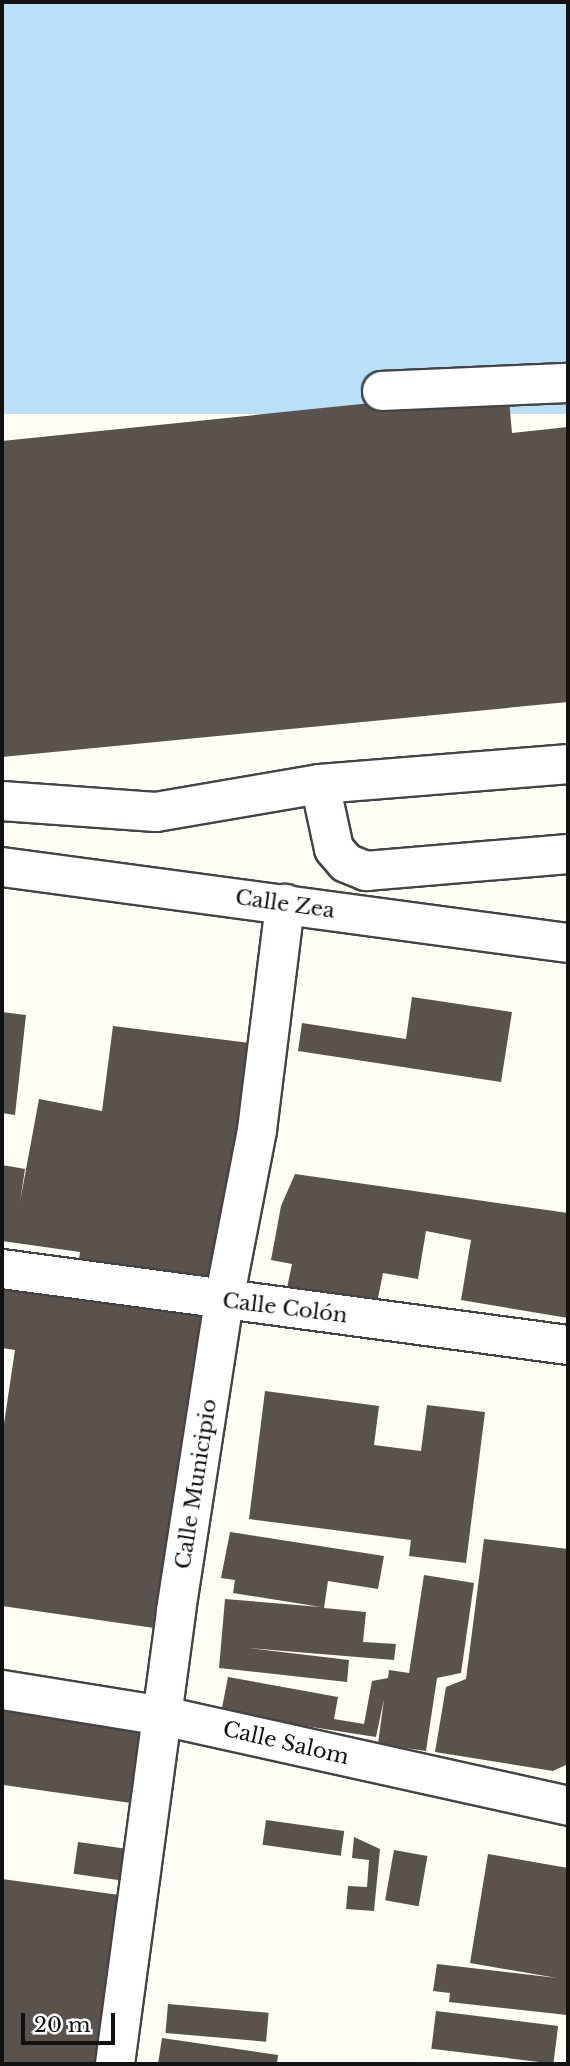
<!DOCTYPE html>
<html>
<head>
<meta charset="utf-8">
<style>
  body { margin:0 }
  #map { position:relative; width:570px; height:2066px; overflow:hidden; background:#fffdf5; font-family:"Libre Baskerville",serif }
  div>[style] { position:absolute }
  .water>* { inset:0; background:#b9e0f7; transform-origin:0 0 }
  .building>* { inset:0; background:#5a524d; transform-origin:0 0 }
  .roads { filter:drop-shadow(2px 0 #444) drop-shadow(-2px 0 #444) drop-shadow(0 2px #444) drop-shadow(0 -2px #444) }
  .minor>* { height:38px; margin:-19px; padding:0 19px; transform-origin:19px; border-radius:19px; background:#fff }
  span { translate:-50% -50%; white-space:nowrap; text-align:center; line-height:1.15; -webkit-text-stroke:7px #fff; paint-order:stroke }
  .street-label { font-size:21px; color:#111 }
  .frame { position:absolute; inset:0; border:4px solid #111; pointer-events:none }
  .scale { position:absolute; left:21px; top:2013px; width:94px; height:32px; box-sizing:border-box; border:4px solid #111; border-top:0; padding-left:9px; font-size:21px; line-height:24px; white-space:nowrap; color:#111; -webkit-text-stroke:5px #fff; paint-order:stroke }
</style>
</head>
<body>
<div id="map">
  <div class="water">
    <div style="left:2px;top:2px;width:566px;height:412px"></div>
  </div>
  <div class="building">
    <div style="clip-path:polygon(508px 389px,512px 433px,568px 427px,568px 702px,2px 757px,2px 441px)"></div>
    <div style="clip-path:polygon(412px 997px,512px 1012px,501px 1082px,298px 1051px,302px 1023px,406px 1039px)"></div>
    <div style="clip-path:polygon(2px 1012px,26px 1015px,15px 1115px,2px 1113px)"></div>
    <div style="clip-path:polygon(113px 1026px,267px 1045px,225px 1280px,79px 1259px,80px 1252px,2px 1241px,2px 1165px,25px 1169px,20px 1202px,39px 1099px,102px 1111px)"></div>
    <div style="clip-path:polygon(295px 1174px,568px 1213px,568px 1318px,461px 1300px,471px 1240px,426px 1231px,418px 1279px,383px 1273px,377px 1303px,287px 1288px,292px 1264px,271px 1260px,281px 1206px)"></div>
    <div style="clip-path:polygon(2px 1277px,217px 1309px,168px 1630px,2px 1606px,2px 1437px,15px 1350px,2px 1348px)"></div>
    <div style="clip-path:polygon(265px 1391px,379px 1406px,374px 1445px,421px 1451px,427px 1405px,485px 1412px,466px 1563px,409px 1556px,411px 1540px,249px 1519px)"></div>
    <div style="clip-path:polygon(230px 1532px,384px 1556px,378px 1589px,328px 1581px,324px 1608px,366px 1612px,363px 1642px,396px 1644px,394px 1660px,248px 1648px,349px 1660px,347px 1682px,219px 1668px,225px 1599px,321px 1607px,233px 1593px,235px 1580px,221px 1578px)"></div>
    <div style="clip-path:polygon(484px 1539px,568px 1549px,568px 1764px,553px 1771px,435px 1752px,446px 1687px,466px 1679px)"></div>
    <div style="clip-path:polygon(424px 1575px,474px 1583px,461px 1673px,437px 1678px,426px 1751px,378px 1744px,384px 1699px,376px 1737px,221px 1713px,228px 1677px,338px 1697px,334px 1719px,364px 1724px,372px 1681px,388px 1678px,389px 1670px,409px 1673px)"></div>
    <div style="left:2px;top:1702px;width:156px;height:82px;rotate:8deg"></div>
    <div style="left:266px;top:1820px;width:79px;height:25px;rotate:8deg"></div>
    <div style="clip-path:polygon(354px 1837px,380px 1849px,374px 1911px,346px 1909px,348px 1886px,367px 1887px,369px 1860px,352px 1858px)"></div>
    <div style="left:78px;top:1842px;width:63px;height:32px;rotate:8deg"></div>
    <div style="left:394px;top:1850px;width:34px;height:51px;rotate:10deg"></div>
    <div style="clip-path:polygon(488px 1854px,568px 1868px,567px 2015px,449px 2002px,450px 1993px,433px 1991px,437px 1964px,557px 1978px,470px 1963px)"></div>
    <div style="clip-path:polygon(2px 1879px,134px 1897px,111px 2064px,2px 2064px)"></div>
    <div style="left:168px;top:2004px;width:101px;height:29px;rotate:5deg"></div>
    <div style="left:436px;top:2011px;width:123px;height:38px;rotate:7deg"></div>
    <div style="clip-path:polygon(162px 2038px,278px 2055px,277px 2064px,158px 2064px)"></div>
  </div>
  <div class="roads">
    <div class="minor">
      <div style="left:382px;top:391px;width:186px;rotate:-2.5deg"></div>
      <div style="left:320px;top:784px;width:66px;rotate:77.8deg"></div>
      <div style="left:334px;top:849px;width:18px;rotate:49deg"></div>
      <div style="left:346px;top:863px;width:22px;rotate:22deg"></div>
      <div style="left:366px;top:871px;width:203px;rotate:-4.8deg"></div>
      <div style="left:2px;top:801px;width:154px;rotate:4.1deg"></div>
      <div style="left:156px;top:812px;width:166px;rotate:-9.7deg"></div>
      <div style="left:320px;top:784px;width:249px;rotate:-4.6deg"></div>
      <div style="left:2px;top:867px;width:571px;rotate:7.65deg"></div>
      <div style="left:2px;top:1269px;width:571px;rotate:7.65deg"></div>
      <div style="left:2px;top:1690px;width:163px;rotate:9.2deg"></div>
      <div style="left:163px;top:1716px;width:415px;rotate:12.5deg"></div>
      <div style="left:115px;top:2064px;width:457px;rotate:-82.3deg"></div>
      <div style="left:176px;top:1611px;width:315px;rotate:-81.2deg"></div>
      <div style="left:224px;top:1300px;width:173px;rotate:-79deg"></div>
      <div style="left:257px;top:1130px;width:228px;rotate:-82.9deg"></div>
    </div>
  </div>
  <div class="street-label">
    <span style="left:285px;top:904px;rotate:8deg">Calle Zea</span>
    <span style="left:285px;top:1308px;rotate:7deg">Calle Colón</span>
    <span style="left:196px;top:1484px;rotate:-81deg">Calle Municipio</span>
    <span style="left:286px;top:1743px;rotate:13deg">Calle Salom</span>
  </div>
  <div class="frame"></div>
  <div class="scale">20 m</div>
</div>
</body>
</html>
